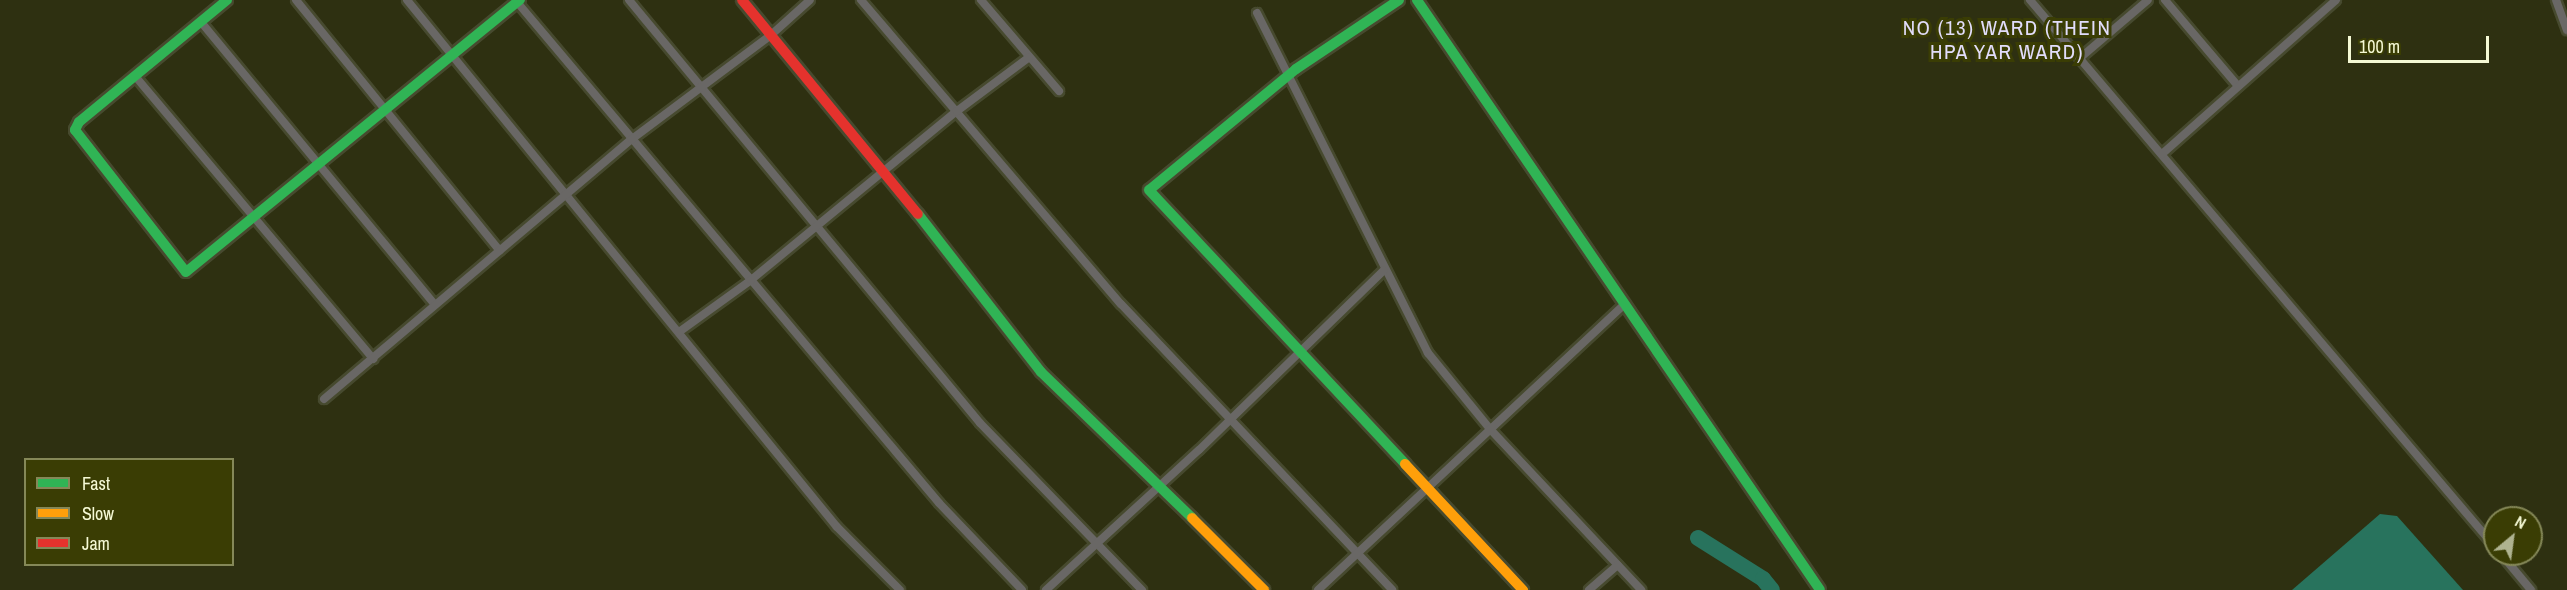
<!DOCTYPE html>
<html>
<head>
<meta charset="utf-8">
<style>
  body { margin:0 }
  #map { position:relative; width:2567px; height:590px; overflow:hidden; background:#2e3011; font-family:"Archivo Narrow",sans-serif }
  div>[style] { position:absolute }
  .water>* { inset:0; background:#28735d }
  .river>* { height:16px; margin:-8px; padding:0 8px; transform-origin:8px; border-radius:8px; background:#28735d }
  .roads { filter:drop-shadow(2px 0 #474a2f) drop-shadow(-2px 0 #474a2f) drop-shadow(0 2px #474a2f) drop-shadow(0 -2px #474a2f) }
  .street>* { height:8px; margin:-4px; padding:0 4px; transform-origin:4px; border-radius:4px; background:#696765 }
  .fast>* { height:10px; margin:-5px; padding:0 5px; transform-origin:5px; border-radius:5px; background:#30b455 }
  .slow>* { height:10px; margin:-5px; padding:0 5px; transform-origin:5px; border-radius:5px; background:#ff9f0a }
  .jam>* { height:10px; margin:-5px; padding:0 5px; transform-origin:5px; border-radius:5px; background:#e5322d }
  span { translate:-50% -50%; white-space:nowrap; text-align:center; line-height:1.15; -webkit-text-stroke:6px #3a3d04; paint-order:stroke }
  .quarter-label { font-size:21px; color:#e2ddfb; letter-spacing:1.5px }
  .legend { position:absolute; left:24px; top:458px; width:210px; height:108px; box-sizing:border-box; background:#3a3d04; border:2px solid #858858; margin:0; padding:8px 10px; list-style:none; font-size:18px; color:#f5f9d5 }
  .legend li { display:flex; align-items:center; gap:12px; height:30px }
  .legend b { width:30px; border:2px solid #858858 }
  .north { position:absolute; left:2483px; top:506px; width:60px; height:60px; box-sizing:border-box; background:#3a3d04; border:2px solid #858858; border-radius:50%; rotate:29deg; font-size:16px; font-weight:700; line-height:24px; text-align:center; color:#f5f9d5 }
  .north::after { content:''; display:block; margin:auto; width:21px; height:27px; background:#afb390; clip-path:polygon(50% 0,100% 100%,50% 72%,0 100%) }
  .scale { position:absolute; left:2348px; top:36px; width:141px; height:27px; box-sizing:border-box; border:3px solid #f5f9d5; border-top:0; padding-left:8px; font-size:18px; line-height:21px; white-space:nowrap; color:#f5f9d5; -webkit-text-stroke:4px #3a3d04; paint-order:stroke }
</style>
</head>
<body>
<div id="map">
  <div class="water">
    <div style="clip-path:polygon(2380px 514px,2397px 516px,2463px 590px,2292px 590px)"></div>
  </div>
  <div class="river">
    <div style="left:1698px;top:538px;width:77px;rotate:32.2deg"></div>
    <div style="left:1763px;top:579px;width:14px;rotate:51deg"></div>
  </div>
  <div class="roads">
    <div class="street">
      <div style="left:296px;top:0;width:323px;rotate:50.9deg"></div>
      <div style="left:407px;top:0;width:680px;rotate:50.79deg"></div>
      <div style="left:837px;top:527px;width:89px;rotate:45deg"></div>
      <div style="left:629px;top:0;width:550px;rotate:50.31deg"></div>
      <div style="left:980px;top:423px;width:233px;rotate:45.9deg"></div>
      <div style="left:861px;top:0;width:400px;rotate:49.5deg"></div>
      <div style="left:1121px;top:304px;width:394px;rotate:46.5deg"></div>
      <div style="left:981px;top:0;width:120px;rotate:49.4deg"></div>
      <div style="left:2030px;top:0;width:718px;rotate:49.63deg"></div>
      <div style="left:2165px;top:0;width:113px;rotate:49.7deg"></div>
      <div style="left:2556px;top:0;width:32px;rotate:70deg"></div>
      <div style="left:517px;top:2px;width:655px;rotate:49.89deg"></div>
      <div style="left:939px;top:503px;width:120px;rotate:46.3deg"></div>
      <div style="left:1257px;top:13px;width:381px;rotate:63.3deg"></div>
      <div style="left:1428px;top:353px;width:98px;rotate:50.8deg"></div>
      <div style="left:1490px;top:429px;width:221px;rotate:46.8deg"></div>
      <div style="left:201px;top:22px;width:366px;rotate:50.4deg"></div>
      <div style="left:2080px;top:58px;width:89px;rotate:-40.5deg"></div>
      <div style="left:135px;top:76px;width:370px;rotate:49.9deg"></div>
      <div style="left:2162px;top:154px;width:232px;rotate:-41.5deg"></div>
      <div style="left:679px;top:332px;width:89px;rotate:-35.8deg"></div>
      <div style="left:751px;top:280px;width:266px;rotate:-39.4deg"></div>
      <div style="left:957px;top:111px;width:89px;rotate:-36.7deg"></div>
      <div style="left:324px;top:399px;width:403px;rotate:-40.2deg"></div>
      <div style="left:632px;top:139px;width:174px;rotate:-36.8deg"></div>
      <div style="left:771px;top:35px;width:52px;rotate:-41.9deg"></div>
      <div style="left:2501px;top:554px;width:47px;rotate:50.2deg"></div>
      <div style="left:1046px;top:590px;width:207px;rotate:-42.5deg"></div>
      <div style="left:1199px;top:450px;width:257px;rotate:-44.2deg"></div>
      <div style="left:1318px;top:590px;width:420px;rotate:-43deg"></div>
      <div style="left:1589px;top:590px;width:38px;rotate:-41deg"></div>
    </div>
    <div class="fast">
      <div style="left:227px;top:0;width:192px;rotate:140.5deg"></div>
      <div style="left:79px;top:122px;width:9px;rotate:117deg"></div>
      <div style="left:75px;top:130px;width:180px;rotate:52deg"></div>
      <div style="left:186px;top:272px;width:431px;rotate:-39.2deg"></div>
      <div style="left:1399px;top:0;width:124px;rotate:146.2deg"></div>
      <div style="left:1296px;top:69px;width:190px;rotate:140.5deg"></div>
      <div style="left:1149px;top:190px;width:375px;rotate:46.9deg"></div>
      <div style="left:1417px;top:0;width:714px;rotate:55.66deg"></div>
      <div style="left:918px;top:214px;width:200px;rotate:52.1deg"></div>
      <div style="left:1041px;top:372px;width:210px;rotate:44deg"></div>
    </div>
    <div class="slow">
      <div style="left:1405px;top:464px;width:173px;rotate:46.9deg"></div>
      <div style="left:1192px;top:518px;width:102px;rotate:45deg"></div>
    </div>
    <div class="jam">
      <div style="left:742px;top:0;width:277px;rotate:50.6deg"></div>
    </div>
  </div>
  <div class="quarter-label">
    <span style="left:2007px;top:40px">NO (13) WARD (THEIN<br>HPA YAR WARD)</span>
  </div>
  <ul class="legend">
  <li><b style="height:8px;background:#30b455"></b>Fast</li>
  <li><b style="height:8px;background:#ff9f0a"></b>Slow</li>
  <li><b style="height:8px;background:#e5322d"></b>Jam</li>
  </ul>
  <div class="north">N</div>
  <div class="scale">100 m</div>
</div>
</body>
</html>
